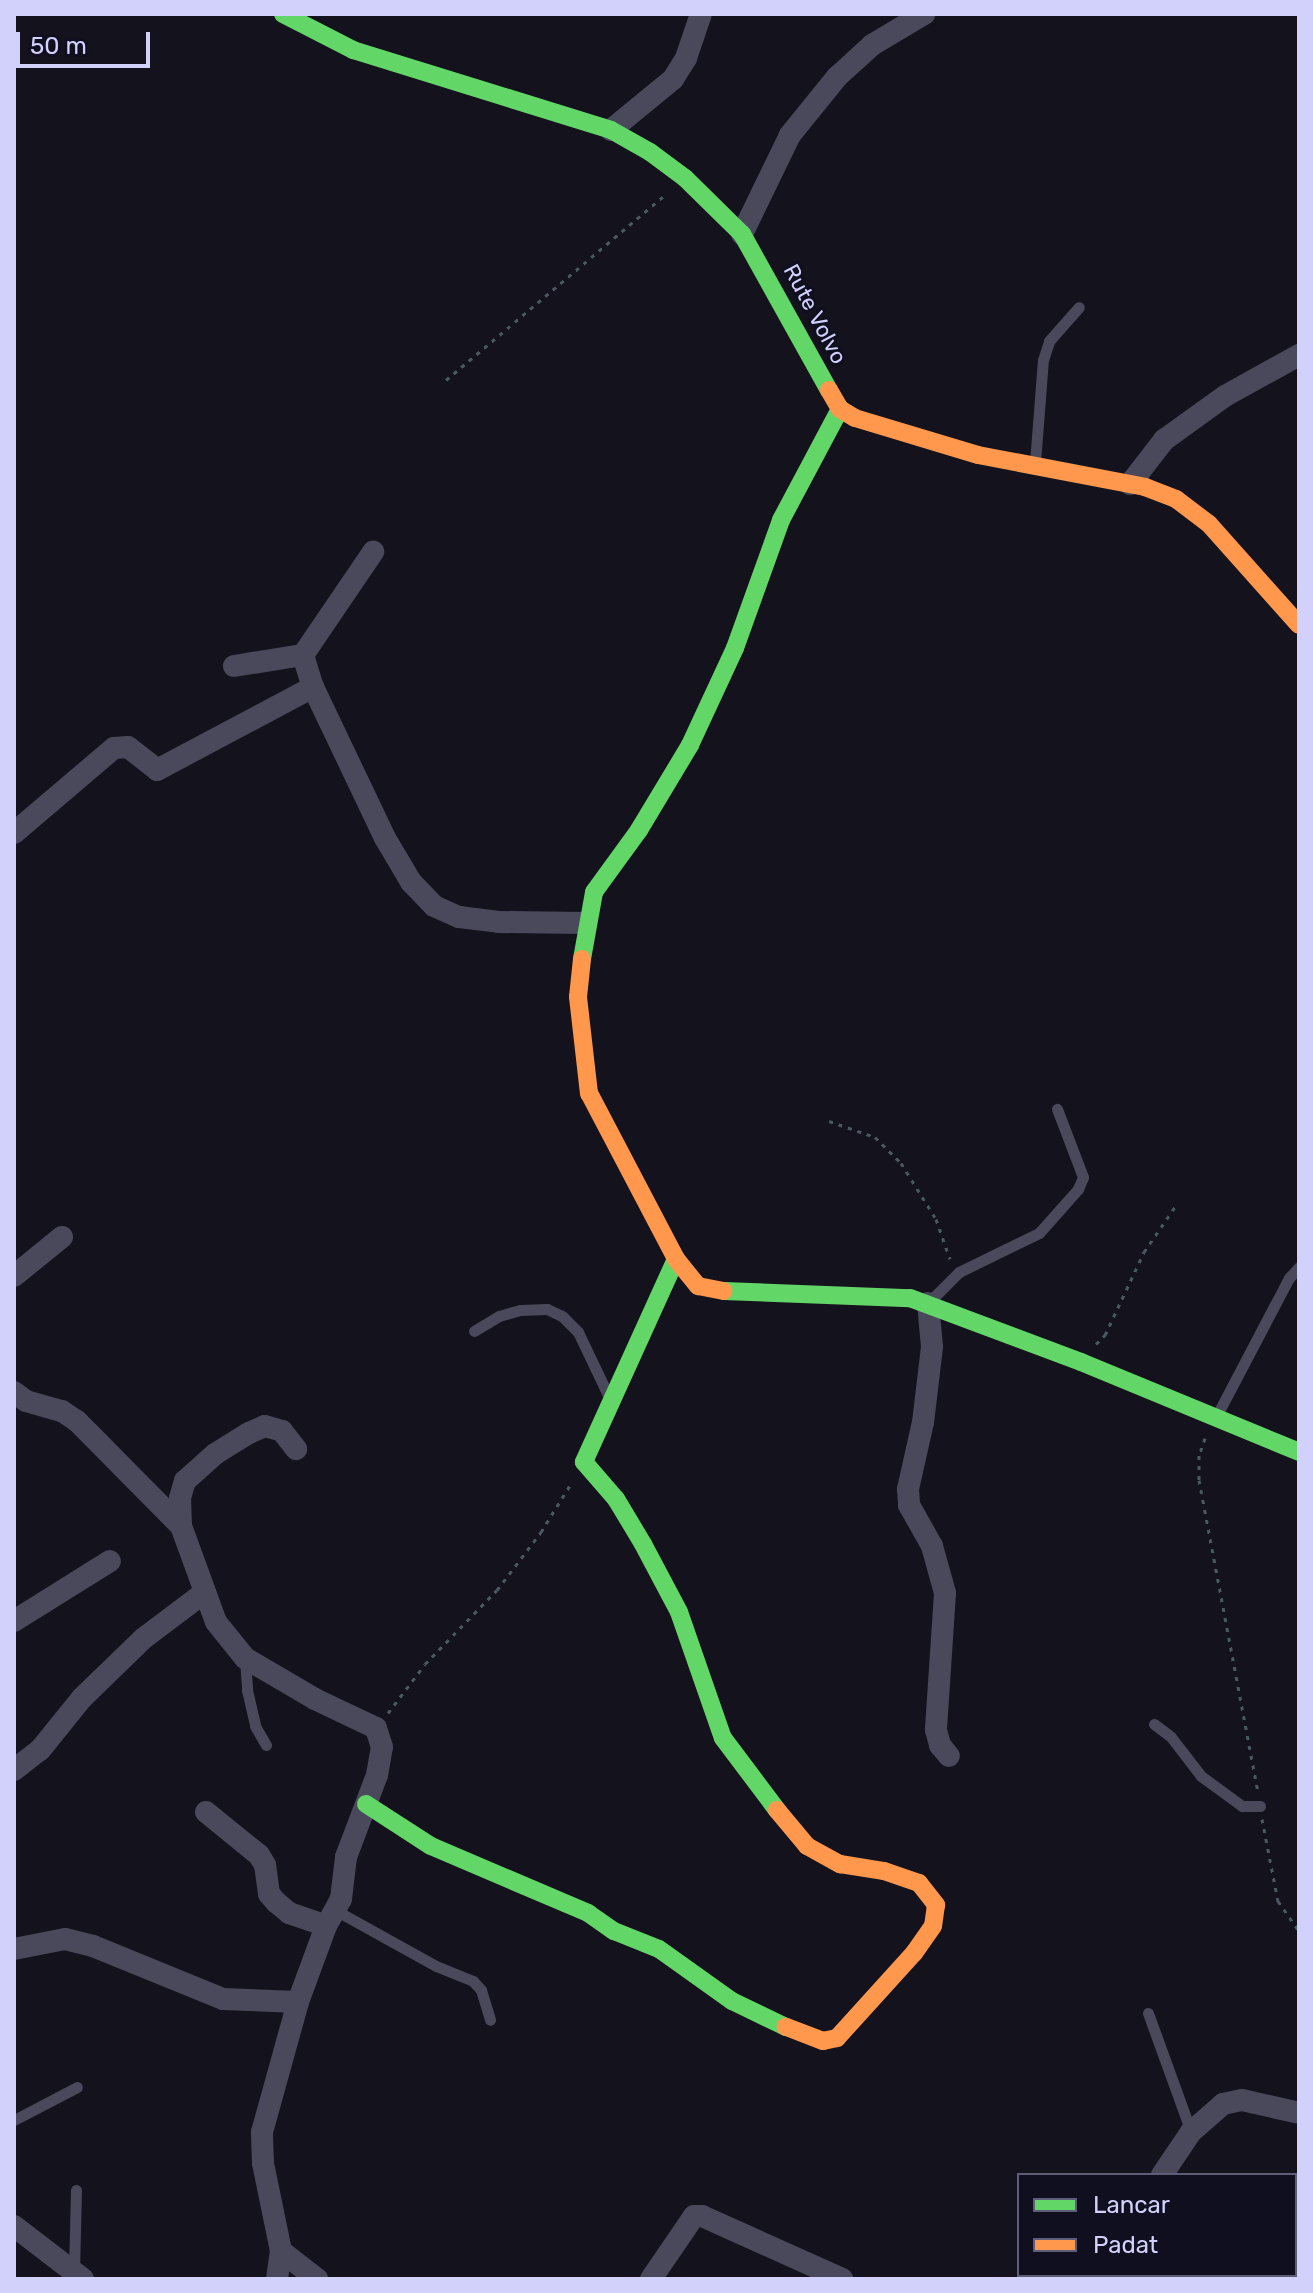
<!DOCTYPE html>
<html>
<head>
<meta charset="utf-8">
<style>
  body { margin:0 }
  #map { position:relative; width:1313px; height:2293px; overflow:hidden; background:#14121c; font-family:Rubik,sans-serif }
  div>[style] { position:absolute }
  .path>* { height:3px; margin-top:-1.5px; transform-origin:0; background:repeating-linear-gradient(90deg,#4a5862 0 4px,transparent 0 10px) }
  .lane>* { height:11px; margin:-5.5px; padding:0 5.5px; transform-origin:5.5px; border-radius:5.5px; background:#49495b }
  .street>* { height:22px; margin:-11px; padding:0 11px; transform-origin:11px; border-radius:11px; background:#49495b }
  .fast>* { height:18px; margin:-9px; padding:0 9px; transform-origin:9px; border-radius:9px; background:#63d668 }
  .slow>* { height:18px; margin:-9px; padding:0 9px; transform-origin:9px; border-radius:9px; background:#ff974d }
  span { translate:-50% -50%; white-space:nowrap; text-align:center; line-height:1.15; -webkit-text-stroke:6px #100f1f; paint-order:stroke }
  .street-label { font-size:22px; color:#d2d1fb }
  .frame { position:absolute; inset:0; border:16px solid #d2d1fb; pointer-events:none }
  .legend { position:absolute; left:1017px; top:2173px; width:280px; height:104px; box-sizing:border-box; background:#100f1f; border:2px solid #5e5d77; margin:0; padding:10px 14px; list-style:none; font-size:24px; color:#d2d1fb }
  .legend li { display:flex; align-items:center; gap:16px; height:40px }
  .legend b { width:40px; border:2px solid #5e5d77 }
  .scale { position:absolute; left:16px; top:32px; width:134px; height:36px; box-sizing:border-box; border:4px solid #d2d1fb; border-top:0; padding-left:10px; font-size:24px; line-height:28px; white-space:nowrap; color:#d2d1fb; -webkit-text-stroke:6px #100f1f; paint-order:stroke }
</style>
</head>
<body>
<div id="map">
  <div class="path">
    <div style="left:446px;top:380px;width:289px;rotate:-40.2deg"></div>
    <div style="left:829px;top:1121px;width:49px;rotate:19.2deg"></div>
    <div style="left:875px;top:1137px;width:37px;rotate:45deg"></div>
    <div style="left:901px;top:1163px;width:66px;rotate:58deg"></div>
    <div style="left:936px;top:1219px;width:42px;rotate:70.7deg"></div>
    <div style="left:1096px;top:1344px;width:13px;rotate:-45deg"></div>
    <div style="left:1105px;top:1335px;width:92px;rotate:-64.8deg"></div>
    <div style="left:1144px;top:1252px;width:58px;rotate:-55.5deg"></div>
    <div style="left:1205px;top:1438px;width:18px;rotate:109deg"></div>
    <div style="left:1199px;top:1455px;width:25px;rotate:90deg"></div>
    <div style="left:1199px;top:1480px;width:318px;rotate:79.3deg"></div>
    <div style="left:388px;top:1713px;width:61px;rotate:-52.9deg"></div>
    <div style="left:425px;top:1664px;width:103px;rotate:-45.8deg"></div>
    <div style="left:497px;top:1590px;width:73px;rotate:-52.8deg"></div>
    <div style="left:541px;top:1532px;width:59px;rotate:-58.2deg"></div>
    <div style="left:1262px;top:1819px;width:84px;rotate:79deg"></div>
    <div style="left:1278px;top:1901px;width:37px;rotate:55deg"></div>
  </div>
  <div class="lane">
    <div style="left:1035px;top:463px;width:103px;rotate:-85.6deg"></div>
    <div style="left:1043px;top:360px;width:20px;rotate:-72deg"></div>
    <div style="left:1049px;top:341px;width:45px;rotate:-48.6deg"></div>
    <div style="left:928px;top:1303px;width:44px;rotate:-45deg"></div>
    <div style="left:959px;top:1272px;width:89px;rotate:-26deg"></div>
    <div style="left:1039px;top:1233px;width:59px;rotate:-48.4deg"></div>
    <div style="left:1078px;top:1189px;width:13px;rotate:-67deg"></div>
    <div style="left:1083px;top:1177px;width:73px;rotate:-110.9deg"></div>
    <div style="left:474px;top:1331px;width:29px;rotate:-31deg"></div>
    <div style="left:499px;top:1316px;width:22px;rotate:-16deg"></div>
    <div style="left:520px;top:1310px;width:27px;rotate:-2deg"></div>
    <div style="left:547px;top:1309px;width:17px;rotate:25deg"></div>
    <div style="left:562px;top:1316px;width:23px;rotate:45deg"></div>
    <div style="left:578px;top:1332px;width:70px;rotate:64.5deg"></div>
    <div style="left:1217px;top:1415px;width:155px;rotate:-62.3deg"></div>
    <div style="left:1289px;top:1278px;width:15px;rotate:-48deg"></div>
    <div style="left:245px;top:1659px;width:31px;rotate:86deg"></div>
    <div style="left:247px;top:1690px;width:37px;rotate:77deg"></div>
    <div style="left:255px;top:1726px;width:22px;rotate:60deg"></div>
    <div style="left:1154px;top:1724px;width:21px;rotate:37deg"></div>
    <div style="left:1171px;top:1737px;width:49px;rotate:52.4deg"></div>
    <div style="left:1201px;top:1776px;width:51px;rotate:36.2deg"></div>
    <div style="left:1242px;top:1806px;width:18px"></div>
    <div style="left:335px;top:1910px;width:115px;rotate:29deg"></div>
    <div style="left:436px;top:1966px;width:40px;rotate:22deg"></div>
    <div style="left:473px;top:1981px;width:12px;rotate:48deg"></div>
    <div style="left:481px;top:1990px;width:31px;rotate:73deg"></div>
    <div style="left:1148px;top:2013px;width:127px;rotate:70.1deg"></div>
    <div style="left:14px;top:2120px;width:71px;rotate:-27.6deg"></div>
    <div style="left:74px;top:2272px;width:82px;rotate:-88.6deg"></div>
  </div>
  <div class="street">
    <div style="left:611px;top:130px;width:80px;rotate:-39.4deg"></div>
    <div style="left:673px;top:79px;width:25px;rotate:-58deg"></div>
    <div style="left:686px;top:58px;width:46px;rotate:-71.2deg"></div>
    <div style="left:742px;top:234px;width:110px;rotate:-64.1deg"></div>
    <div style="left:790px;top:135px;width:75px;rotate:-51deg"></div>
    <div style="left:837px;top:77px;width:47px;rotate:-42.4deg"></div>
    <div style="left:872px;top:45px;width:61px;rotate:-30.8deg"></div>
    <div style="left:1130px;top:484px;width:56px;rotate:-52.3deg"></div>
    <div style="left:1164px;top:440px;width:75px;rotate:-35.8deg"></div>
    <div style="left:1225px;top:396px;width:85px;rotate:-29deg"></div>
    <div style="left:303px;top:655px;width:34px;rotate:73deg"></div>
    <div style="left:313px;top:687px;width:167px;rotate:64.5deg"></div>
    <div style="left:385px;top:838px;width:51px;rotate:59.4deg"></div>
    <div style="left:411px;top:882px;width:33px;rotate:46deg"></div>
    <div style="left:434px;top:906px;width:27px;rotate:24deg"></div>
    <div style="left:459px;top:917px;width:40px;rotate:7.1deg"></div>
    <div style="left:499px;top:922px;width:87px;rotate:0.7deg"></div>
    <div style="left:234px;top:666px;width:70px;rotate:-9.1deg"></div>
    <div style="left:303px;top:655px;width:125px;rotate:-55.8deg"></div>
    <div style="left:14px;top:833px;width:131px;rotate:-40.4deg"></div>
    <div style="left:114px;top:748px;width:14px;rotate:-4deg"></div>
    <div style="left:128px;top:747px;width:37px;rotate:38deg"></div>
    <div style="left:157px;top:770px;width:177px;rotate:-28deg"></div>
    <div style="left:14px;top:1276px;width:62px;rotate:-39.1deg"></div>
    <div style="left:928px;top:1303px;width:44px;rotate:84.8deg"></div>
    <div style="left:932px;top:1347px;width:76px;rotate:96.8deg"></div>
    <div style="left:923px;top:1422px;width:69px;rotate:102.6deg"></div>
    <div style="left:908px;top:1489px;width:16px;rotate:86deg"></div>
    <div style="left:909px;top:1505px;width:47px;rotate:60.7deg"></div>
    <div style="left:932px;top:1546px;width:49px;rotate:74.5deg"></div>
    <div style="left:945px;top:1593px;width:137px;rotate:93.8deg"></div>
    <div style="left:936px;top:1730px;width:16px;rotate:75deg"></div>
    <div style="left:940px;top:1745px;width:14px;rotate:51deg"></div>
    <div style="left:14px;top:1392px;width:15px;rotate:37deg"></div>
    <div style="left:26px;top:1401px;width:37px;rotate:16deg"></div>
    <div style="left:62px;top:1411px;width:18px;rotate:34deg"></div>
    <div style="left:77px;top:1421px;width:148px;rotate:45.3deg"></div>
    <div style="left:14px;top:1621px;width:113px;rotate:-32deg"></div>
    <div style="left:14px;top:1770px;width:33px;rotate:-38deg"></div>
    <div style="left:40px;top:1750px;width:67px;rotate:-51.1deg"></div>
    <div style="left:82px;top:1698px;width:86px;rotate:-44.1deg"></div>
    <div style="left:144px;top:1638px;width:76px;rotate:-37deg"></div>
    <div style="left:206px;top:1812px;width:68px;rotate:39.1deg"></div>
    <div style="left:259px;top:1855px;width:12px;rotate:59deg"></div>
    <div style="left:265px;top:1865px;width:29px;rotate:82deg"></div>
    <div style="left:269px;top:1894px;width:11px;rotate:49deg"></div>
    <div style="left:276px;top:1902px;width:17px;rotate:40deg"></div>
    <div style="left:289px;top:1913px;width:39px;rotate:19deg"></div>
    <div style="left:14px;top:1949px;width:52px;rotate:-11.1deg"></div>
    <div style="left:65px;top:1939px;width:29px;rotate:14deg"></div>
    <div style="left:93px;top:1946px;width:140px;rotate:22.2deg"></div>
    <div style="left:223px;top:1999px;width:75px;rotate:2.3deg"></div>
    <div style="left:1162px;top:2175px;width:52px;rotate:-56deg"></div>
    <div style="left:1191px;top:2132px;width:43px;rotate:-41.2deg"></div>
    <div style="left:1223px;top:2104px;width:19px;rotate:-12deg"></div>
    <div style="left:1242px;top:2100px;width:58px;rotate:12.8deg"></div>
    <div style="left:14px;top:2226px;width:87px;rotate:37.5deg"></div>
    <div style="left:281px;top:2251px;width:46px;rotate:37.9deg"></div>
    <div style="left:277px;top:2279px;width:28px;rotate:-82deg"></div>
    <div style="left:281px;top:2251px;width:90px;rotate:-101.6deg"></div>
    <div style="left:263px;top:2163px;width:31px;rotate:-92deg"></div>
    <div style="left:262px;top:2132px;width:135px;rotate:-74.5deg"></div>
    <div style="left:298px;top:2002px;width:81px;rotate:-69.8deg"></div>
    <div style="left:326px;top:1926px;width:31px;rotate:-61deg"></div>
    <div style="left:341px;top:1899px;width:42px;rotate:-83.2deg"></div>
    <div style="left:346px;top:1857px;width:88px;rotate:-69.3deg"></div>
    <div style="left:377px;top:1775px;width:28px;rotate:-80deg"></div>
    <div style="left:382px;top:1747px;width:20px;rotate:-108deg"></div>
    <div style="left:376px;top:1728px;width:68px;rotate:-154.6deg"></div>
    <div style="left:315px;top:1699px;width:81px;rotate:-149.6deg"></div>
    <div style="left:245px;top:1658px;width:46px;rotate:-128.9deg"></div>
    <div style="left:216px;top:1622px;width:102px;rotate:-110deg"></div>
    <div style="left:181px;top:1526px;width:28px;rotate:-92deg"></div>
    <div style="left:180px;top:1498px;width:18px;rotate:-74deg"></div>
    <div style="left:185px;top:1481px;width:40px;rotate:-42deg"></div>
    <div style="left:215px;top:1454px;width:40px;rotate:-32deg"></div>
    <div style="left:249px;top:1433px;width:17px;rotate:-24deg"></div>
    <div style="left:265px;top:1426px;width:18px;rotate:16deg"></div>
    <div style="left:282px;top:1431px;width:23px;rotate:52deg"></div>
    <div style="left:651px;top:2279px;width:76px;rotate:-55.7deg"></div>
    <div style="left:694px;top:2216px;width:8px"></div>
    <div style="left:702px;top:2216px;width:154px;rotate:24.2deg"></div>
    <div style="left:1079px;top:2279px;width:6px;rotate:-45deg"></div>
  </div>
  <div class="fast">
    <div style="left:283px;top:14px;width:79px;rotate:27.2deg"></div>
    <div style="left:353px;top:50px;width:270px;rotate:17.2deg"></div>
    <div style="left:611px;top:130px;width:45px;rotate:29.4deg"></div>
    <div style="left:650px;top:152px;width:44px;rotate:36.6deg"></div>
    <div style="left:685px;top:178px;width:80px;rotate:44.5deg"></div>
    <div style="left:742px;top:234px;width:179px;rotate:60.9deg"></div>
    <div style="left:582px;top:959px;width:68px;rotate:-79.8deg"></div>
    <div style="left:594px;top:892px;width:77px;rotate:-54deg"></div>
    <div style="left:639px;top:830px;width:99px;rotate:-59deg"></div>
    <div style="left:690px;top:745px;width:107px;rotate:-65.1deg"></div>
    <div style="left:735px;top:648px;width:136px;rotate:-70.2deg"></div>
    <div style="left:781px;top:520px;width:126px;rotate:-62deg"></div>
    <div style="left:676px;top:1259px;width:223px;rotate:114.4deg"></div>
    <div style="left:584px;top:1462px;width:49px;rotate:49.1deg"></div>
    <div style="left:616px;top:1499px;width:52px;rotate:59deg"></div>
    <div style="left:643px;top:1544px;width:77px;rotate:62.1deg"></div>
    <div style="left:679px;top:1612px;width:133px;rotate:70.8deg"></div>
    <div style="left:723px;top:1738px;width:90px;rotate:53.1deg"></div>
    <div style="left:724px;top:1291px;width:186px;rotate:2.2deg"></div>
    <div style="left:910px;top:1298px;width:183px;rotate:20.5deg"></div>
    <div style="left:1081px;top:1362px;width:236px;rotate:22.4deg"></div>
    <div style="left:366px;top:1804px;width:77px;rotate:32.9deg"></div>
    <div style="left:431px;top:1846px;width:171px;rotate:23.1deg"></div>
    <div style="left:588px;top:1913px;width:32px;rotate:35deg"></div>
    <div style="left:614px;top:1931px;width:48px;rotate:21.8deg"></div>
    <div style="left:659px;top:1949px;width:90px;rotate:35.5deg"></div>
    <div style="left:732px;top:2001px;width:60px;rotate:25.7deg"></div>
  </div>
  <div class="slow">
    <div style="left:829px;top:390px;width:22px;rotate:60deg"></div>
    <div style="left:840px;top:409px;width:17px;rotate:31deg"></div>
    <div style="left:855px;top:418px;width:128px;rotate:16.7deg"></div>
    <div style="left:978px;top:455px;width:170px;rotate:10.8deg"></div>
    <div style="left:1145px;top:487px;width:33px;rotate:21deg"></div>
    <div style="left:1176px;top:499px;width:41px;rotate:37.1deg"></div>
    <div style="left:1209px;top:524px;width:135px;rotate:48.3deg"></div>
    <div style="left:582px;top:959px;width:38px;rotate:96deg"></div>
    <div style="left:578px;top:997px;width:97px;rotate:83.5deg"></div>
    <div style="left:589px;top:1093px;width:187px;rotate:62.3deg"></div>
    <div style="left:676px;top:1259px;width:35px;rotate:51deg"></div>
    <div style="left:698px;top:1286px;width:26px;rotate:11deg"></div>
    <div style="left:777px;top:1810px;width:47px;rotate:50.2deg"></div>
    <div style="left:807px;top:1846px;width:38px;rotate:29deg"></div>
    <div style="left:840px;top:1864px;width:45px;rotate:9deg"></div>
    <div style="left:884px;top:1871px;width:37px;rotate:19deg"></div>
    <div style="left:919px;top:1883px;width:28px;rotate:52deg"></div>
    <div style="left:936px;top:1905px;width:21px;rotate:98deg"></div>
    <div style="left:933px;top:1926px;width:33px;rotate:125deg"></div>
    <div style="left:914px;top:1953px;width:115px;rotate:132.2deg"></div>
    <div style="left:837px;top:2038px;width:14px;rotate:168deg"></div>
    <div style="left:823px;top:2041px;width:40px;rotate:-159deg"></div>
  </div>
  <div class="street-label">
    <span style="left:815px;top:314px;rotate:62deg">Rute Volvo</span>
  </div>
  <div class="frame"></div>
  <ul class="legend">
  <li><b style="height:10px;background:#63d668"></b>Lancar</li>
  <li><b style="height:10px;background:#ff974d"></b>Padat</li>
  </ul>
  <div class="scale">50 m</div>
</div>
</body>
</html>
